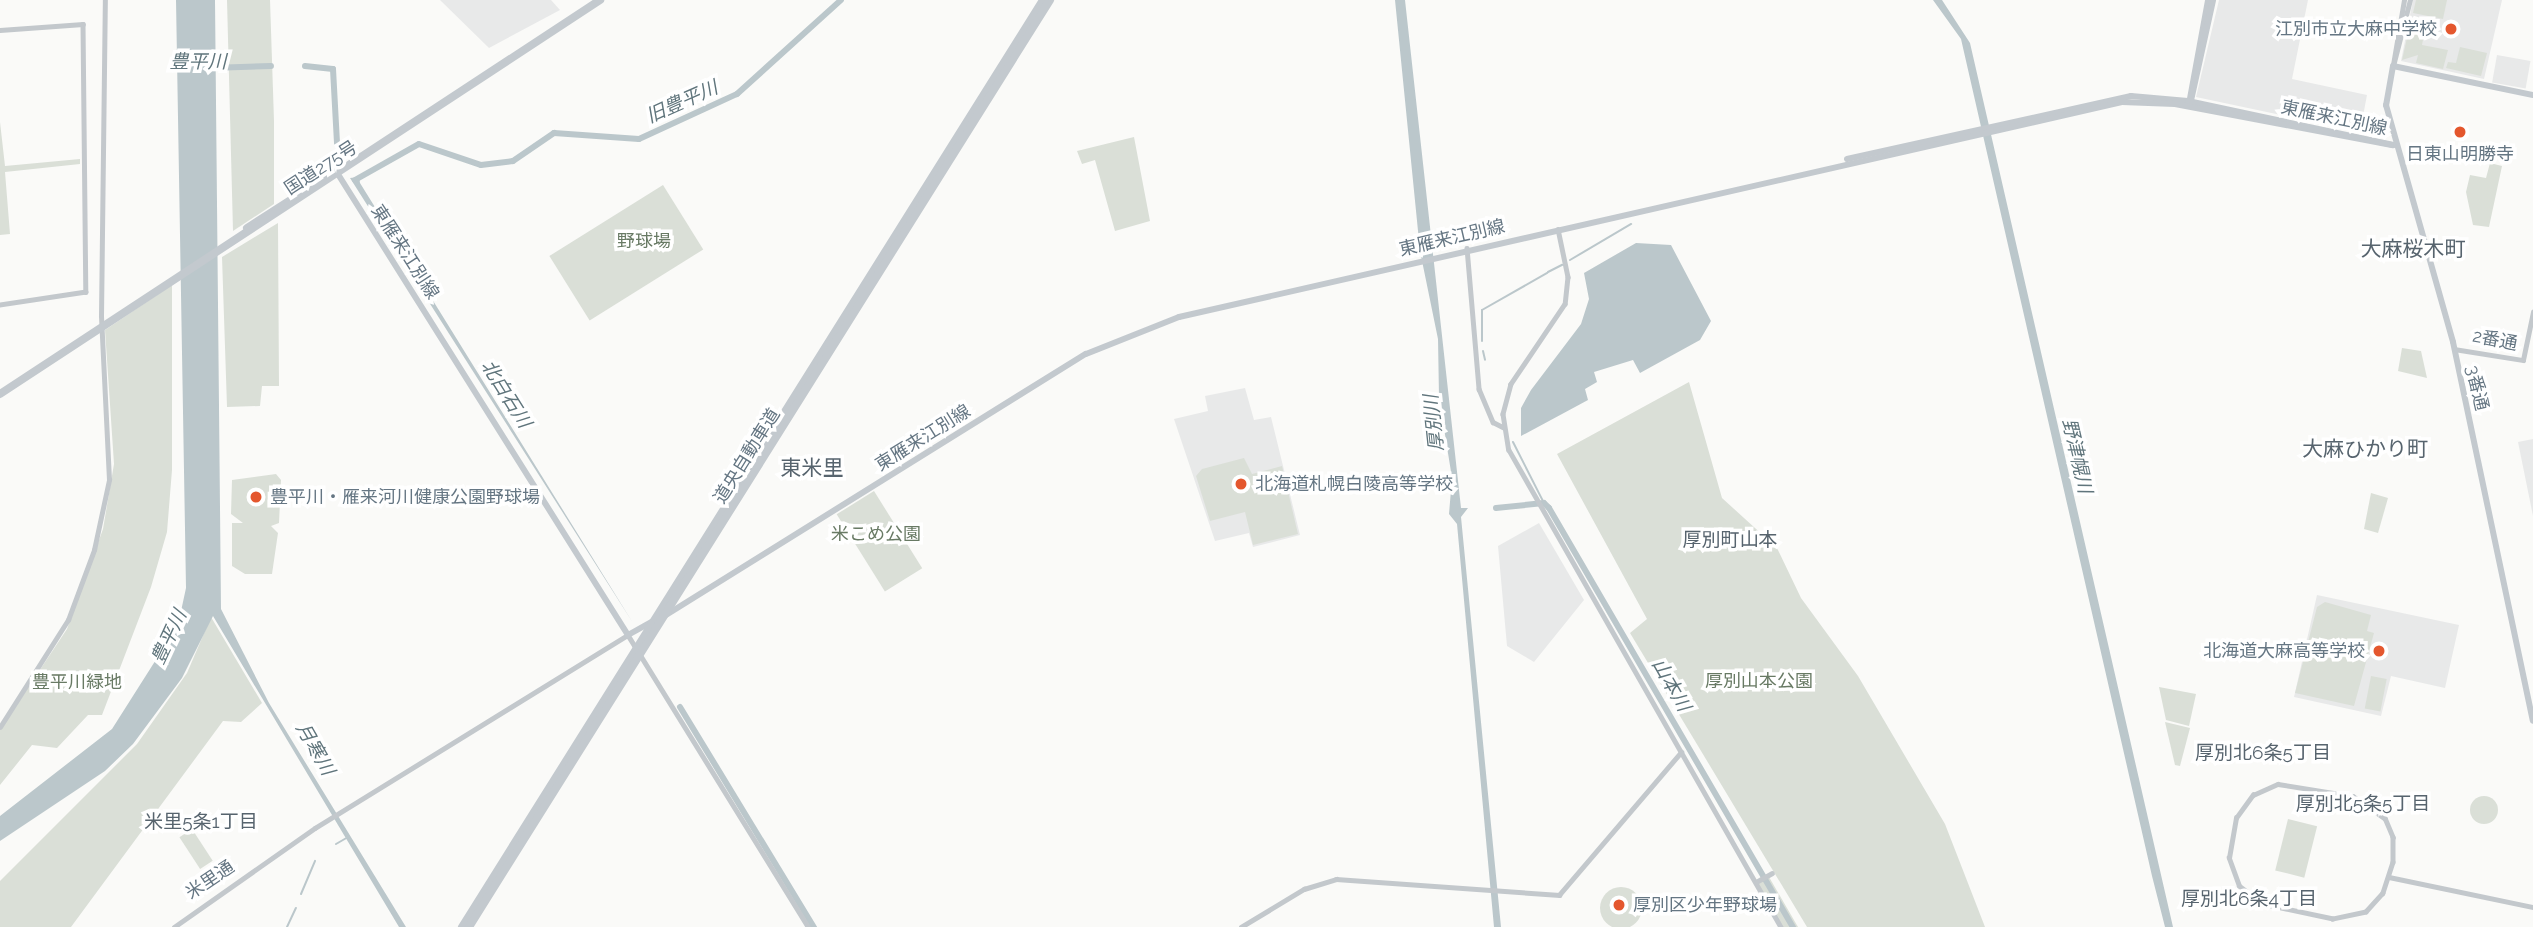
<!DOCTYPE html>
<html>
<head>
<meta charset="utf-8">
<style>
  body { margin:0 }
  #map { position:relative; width:2533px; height:927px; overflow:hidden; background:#fafaf8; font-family:Raleway,"Noto Sans JP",sans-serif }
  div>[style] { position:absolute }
  .built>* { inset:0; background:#e8e9e9; transform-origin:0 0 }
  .green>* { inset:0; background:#dadfd7; transform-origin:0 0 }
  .round { border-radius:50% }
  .water>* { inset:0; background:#bbc7cb }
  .stream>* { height:2px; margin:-1px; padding:0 1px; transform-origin:1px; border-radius:1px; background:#bbc7cb }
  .river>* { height:6px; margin:-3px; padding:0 3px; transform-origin:3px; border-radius:3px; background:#bbc7cb }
  .minor>* { height:4.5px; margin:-2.25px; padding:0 2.25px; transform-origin:2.25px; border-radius:2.25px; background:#c3c8cc }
  .major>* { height:6px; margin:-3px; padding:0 3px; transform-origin:3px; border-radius:3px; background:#c3c9ce }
  .highway>* { height:8px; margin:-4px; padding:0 4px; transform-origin:4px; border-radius:4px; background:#c3c9ce }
  .dots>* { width:19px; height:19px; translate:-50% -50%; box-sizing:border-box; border:4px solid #fff; border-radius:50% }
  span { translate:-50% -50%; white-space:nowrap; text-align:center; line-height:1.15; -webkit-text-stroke:7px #fff; paint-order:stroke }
  .poi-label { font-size:18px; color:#657683 }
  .right { translate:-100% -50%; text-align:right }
  .left { translate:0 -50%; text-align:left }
  .street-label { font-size:18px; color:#657683 }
  .park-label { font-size:18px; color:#687a64 }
  .water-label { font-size:19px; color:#60757c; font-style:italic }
  .neighbourhood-label { font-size:19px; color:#57646e }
  .quarter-label { font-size:21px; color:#57646e }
</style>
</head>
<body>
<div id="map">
  <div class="built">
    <div style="clip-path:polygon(440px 0,551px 0,560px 10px,489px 48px)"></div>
    <div style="clip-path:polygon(2219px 0,2308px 0,2292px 79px,2367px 95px,2363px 116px,2378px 121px,2375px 135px,2196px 97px)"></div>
    <div style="clip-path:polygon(2413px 0,2502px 0,2484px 79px,2401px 61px)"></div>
    <div style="left:2497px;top:55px;width:34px;height:28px;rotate:10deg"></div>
    <div style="clip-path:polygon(1245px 388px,1254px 420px,1271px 417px,1300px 535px,1253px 547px,1249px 533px,1215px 541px,1174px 419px,1208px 411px,1205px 396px)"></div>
    <div style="clip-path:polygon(2533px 439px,2533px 516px,2518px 442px)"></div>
    <div style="clip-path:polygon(1539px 523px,1584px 600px,1534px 662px,1507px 646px,1498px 546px)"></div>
    <div style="clip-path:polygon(2317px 595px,2459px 625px,2445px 688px,2391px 676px,2381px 716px,2294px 697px)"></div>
  </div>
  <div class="green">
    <div style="clip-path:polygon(227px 0,270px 0,274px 121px,274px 204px,233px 231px)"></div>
    <div style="clip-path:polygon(2416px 0,2447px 0,2443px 19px,2413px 13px)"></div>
    <div style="clip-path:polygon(2411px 20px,2426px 24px,2422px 45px,2448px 50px,2443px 69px,2416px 63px,2418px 55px,2402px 60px)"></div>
    <div style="clip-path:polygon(2460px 47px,2487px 53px,2481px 76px,2446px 68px,2448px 62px,2456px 63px)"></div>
    <div style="clip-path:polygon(0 122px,5px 166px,80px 159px,80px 164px,5px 172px,10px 234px,0 235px)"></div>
    <div style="clip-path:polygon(1134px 137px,1150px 221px,1115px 231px,1095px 160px,1082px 164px,1077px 151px)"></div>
    <div style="clip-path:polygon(2490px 163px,2502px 166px,2489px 227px,2473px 225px,2466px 192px,2470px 175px,2486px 178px)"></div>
    <div style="left:663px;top:185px;width:76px;height:134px;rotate:58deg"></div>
    <div style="clip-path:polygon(278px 223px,279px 386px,262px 386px,260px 406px,227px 407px,222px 257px)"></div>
    <div style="clip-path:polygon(172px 285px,172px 470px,167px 532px,151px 587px,102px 715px,88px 715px,57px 748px,32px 745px,0 785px,0 730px,67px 629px,103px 529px,114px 464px,105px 330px)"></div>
    <div style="clip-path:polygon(2402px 348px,2421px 351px,2427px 378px,2398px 371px)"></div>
    <div style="clip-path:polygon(1689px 382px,1722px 498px,1777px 548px,1801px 598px,1858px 676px,1945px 824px,1985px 927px,1807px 927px,1630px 633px,1647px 619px,1557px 454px)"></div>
    <div style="clip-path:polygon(1244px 458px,1252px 474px,1282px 466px,1298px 534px,1253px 545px,1245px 512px,1210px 521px,1196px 476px,1202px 469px)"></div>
    <div style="clip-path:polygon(276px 474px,281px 480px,279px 523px,271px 526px,278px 533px,272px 574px,245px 574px,232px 566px,232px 523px,243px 523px,231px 514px,232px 480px)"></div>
    <div style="left:874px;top:491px;width:91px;height:44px;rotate:58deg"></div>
    <div style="clip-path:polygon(2371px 493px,2388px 498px,2378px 533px,2364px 529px)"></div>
    <div style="clip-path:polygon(2325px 602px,2371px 615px,2367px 631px,2374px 633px,2354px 706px,2295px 693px,2317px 607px)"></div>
    <div style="clip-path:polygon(211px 617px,262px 703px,241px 722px,223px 721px,71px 927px,0 927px,0 881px,137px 744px,187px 673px)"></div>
    <div style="left:2371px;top:676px;width:16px;height:33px;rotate:11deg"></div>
    <div style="clip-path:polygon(2159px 687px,2196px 694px,2189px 726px,2166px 720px)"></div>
    <div style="clip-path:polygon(2165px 722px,2190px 728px,2180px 766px,2175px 765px)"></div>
    <div class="round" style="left:2470px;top:796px;width:28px;height:28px"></div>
    <div style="left:2288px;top:819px;width:30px;height:53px;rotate:14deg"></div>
    <div style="left:192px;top:829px;width:38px;height:15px;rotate:57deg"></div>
    <div style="clip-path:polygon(1769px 877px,1798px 927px,1782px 927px,1757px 884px)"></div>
    <div class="round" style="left:1600px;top:887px;width:42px;height:42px"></div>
  </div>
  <div class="water">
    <div style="clip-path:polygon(176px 0,215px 0,221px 609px,269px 703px,406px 927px,399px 927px,213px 616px,182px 678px,133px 744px,105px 771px,0 841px,0 816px,112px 729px,178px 625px,186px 588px)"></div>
    <div style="clip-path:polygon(1395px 0,1405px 0,1461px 508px,1468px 508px,1461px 517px,1501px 927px,1494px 927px,1457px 524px,1449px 514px,1452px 478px,1439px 397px,1438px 339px,1420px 251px)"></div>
    <div style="clip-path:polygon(1933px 0,1942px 0,1970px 43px,2173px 927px,2165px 927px,2152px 876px,1961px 39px)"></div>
    <div style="clip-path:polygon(359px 177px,360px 183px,633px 623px,350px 178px)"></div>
    <div style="clip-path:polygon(1636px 243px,1671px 245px,1711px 321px,1700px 340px,1640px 373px,1633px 360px,1594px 372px,1597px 382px,1585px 389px,1588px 400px,1521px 436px,1521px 408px,1531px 390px,1581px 324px,1589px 299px,1584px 273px)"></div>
  </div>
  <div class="stream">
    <div style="left:1570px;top:260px;width:71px;rotate:-30.5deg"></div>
    <div style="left:1548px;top:272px;width:16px;rotate:-27deg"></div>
    <div style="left:1482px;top:341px;width:31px;rotate:-90deg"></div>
    <div style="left:1482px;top:310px;width:75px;rotate:-29.6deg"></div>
    <div style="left:1483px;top:351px;width:9px;rotate:77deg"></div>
    <div style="left:1513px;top:442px;width:68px;rotate:63.1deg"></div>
    <div style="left:336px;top:844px;width:14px;rotate:-30deg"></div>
    <div style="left:301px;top:894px;width:36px;rotate:-67deg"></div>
    <div style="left:287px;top:927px;width:21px;rotate:-65deg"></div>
  </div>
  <div class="river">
    <div style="left:305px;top:66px;width:28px;rotate:6deg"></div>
    <div style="left:333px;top:69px;width:75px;rotate:86.9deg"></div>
    <div style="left:210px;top:68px;width:61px;rotate:-1.9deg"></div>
    <div style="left:355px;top:180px;width:73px;rotate:-29.4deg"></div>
    <div style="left:419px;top:144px;width:65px;rotate:18.7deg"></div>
    <div style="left:481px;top:165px;width:32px;rotate:-7deg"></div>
    <div style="left:513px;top:161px;width:50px;rotate:-34.3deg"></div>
    <div style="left:554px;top:133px;width:85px;rotate:4deg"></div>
    <div style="left:639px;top:139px;width:108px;rotate:-24.7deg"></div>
    <div style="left:737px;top:94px;width:140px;rotate:-42.1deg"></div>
    <div style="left:1496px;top:508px;width:48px;rotate:-5.9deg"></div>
    <div style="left:1544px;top:503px;width:7px;rotate:45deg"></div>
    <div style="left:1549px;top:508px;width:485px;rotate:59.8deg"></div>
    <div style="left:680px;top:707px;width:258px;rotate:58.7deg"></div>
  </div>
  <div class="minor">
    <div style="left:0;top:30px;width:83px;rotate:-4.1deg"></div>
    <div style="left:83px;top:24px;width:268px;rotate:89.4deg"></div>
    <div style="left:86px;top:292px;width:87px;rotate:171.4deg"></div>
    <div style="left:2393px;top:65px;width:66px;rotate:-80.4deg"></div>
    <div style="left:2393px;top:66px;width:68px;rotate:-75.6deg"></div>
    <div style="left:1558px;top:229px;width:49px;rotate:78.2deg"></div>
    <div style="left:1568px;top:277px;width:27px;rotate:96deg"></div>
    <div style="left:1565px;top:304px;width:97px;rotate:124deg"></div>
    <div style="left:1511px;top:384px;width:31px;rotate:105deg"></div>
    <div style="left:1503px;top:414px;width:36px;rotate:81deg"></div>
    <div style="left:1509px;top:450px;width:549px;rotate:60.31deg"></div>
    <div style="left:1467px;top:248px;width:142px;rotate:85.1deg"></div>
    <div style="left:1479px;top:389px;width:36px;rotate:67deg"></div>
    <div style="left:1493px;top:422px;width:11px;rotate:27deg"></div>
    <div style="left:2454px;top:349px;width:70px;rotate:9.1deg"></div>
    <div style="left:2523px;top:360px;width:49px;rotate:-78.2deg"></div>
    <div style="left:0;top:727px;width:127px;rotate:-57.6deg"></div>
    <div style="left:68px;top:620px;width:75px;rotate:-69.6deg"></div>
    <div style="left:94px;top:550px;width:72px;rotate:-77.9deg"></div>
    <div style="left:109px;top:480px;width:164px;rotate:-92.8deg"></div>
    <div style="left:101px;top:316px;width:316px;rotate:-89.3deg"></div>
    <div style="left:2278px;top:784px;width:76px;rotate:9.1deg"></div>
    <div style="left:2353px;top:796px;width:39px;rotate:35deg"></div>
    <div style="left:2385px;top:818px;width:21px;rotate:67deg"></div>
    <div style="left:2393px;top:837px;width:25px;rotate:90deg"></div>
    <div style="left:2393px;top:862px;width:33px;rotate:108deg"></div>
    <div style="left:2383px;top:893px;width:25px;rotate:132deg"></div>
    <div style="left:2366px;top:912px;width:34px;rotate:168deg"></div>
    <div style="left:2333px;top:919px;width:73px;rotate:-168.1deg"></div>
    <div style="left:2262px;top:904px;width:29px;rotate:-142deg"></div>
    <div style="left:2239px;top:886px;width:30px;rotate:-110deg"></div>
    <div style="left:2229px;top:858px;width:41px;rotate:-80.1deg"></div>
    <div style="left:2236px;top:818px;width:29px;rotate:-54deg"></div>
    <div style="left:2253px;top:795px;width:27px;rotate:-24deg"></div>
    <div style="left:2389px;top:877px;width:147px;rotate:11.8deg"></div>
    <div style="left:1756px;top:882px;width:18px;rotate:-29deg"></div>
    <div style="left:174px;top:927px;width:172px;rotate:-35.1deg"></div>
    <div style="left:315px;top:828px;width:368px;rotate:-31.7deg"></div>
    <div style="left:628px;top:635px;width:343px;rotate:58.3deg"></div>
    <div style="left:1241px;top:927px;width:74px;rotate:-31.1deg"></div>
    <div style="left:1304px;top:889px;width:34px;rotate:-17deg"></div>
    <div style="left:1336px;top:879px;width:224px;rotate:4.1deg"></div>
    <div style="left:1559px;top:895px;width:188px;rotate:-49.5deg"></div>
  </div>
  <div class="major">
    <div style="left:2533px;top:95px;width:143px;rotate:-168.3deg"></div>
    <div style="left:2393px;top:66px;width:40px;rotate:100deg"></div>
    <div style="left:2386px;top:105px;width:246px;rotate:74.2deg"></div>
    <div style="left:2453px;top:342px;width:387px;rotate:78.1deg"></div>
    <div style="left:2189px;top:104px;width:106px;rotate:-79.6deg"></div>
    <div style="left:2190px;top:105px;width:107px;rotate:-77.6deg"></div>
    <div style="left:1847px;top:159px;width:291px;rotate:-12.5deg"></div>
    <div style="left:2131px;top:96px;width:57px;rotate:5deg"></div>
    <div style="left:2188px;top:101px;width:210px;rotate:12.1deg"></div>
    <div style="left:336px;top:171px;width:548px;rotate:57.82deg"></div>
    <div style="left:628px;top:635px;width:29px;rotate:-29deg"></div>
    <div style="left:666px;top:615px;width:494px;rotate:-31.9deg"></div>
    <div style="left:1086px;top:354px;width:100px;rotate:-21.7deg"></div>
    <div style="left:1179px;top:317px;width:967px;rotate:-12.84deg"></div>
    <div style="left:2122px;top:102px;width:53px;rotate:2.2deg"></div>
    <div style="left:2175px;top:104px;width:222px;rotate:10.7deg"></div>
  </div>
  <div class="highway">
    <div style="left:247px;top:228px;width:109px;rotate:-32.7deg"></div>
    <div style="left:0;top:394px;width:718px;rotate:-33.29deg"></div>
    <div style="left:462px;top:927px;width:1094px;rotate:-57.92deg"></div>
    <div style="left:469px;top:927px;width:1094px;rotate:-57.92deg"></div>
  </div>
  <div class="dots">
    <div style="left:2451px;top:29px;background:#e4572e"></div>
    <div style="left:2460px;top:132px;background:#e4572e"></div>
    <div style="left:1241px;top:484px;background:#e4572e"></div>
    <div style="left:256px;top:497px;background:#e4572e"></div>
    <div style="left:2379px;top:651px;background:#e4572e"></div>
    <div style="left:1619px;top:905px;background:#e4572e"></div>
  </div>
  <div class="poi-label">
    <span class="right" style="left:2437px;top:29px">江別市立大麻中学校</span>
    <span style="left:2460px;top:154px">日東山明勝寺</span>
    <span class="left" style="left:1255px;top:484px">北海道札幌白陵高等学校</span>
    <span class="left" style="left:270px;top:497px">豊平川・雁来河川健康公園野球場</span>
    <span class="right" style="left:2365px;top:651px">北海道大麻高等学校</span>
    <span class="left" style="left:1633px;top:905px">厚別区少年野球場</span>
  </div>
  <div class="street-label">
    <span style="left:2334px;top:118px;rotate:12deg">東雁来江別線</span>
    <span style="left:321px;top:168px;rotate:-33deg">国道275号</span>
    <span style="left:1452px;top:238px;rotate:-13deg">東雁来江別線</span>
    <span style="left:405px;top:252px;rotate:57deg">東雁来江別線</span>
    <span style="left:2495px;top:340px;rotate:11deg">2番通</span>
    <span style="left:2477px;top:388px;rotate:77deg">3番通</span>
    <span style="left:923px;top:438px;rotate:-32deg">東雁来江別線</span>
    <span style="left:747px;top:456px;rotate:-58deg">道央自動車道</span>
    <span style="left:210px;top:880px;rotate:-34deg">米里通</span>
  </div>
  <div class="park-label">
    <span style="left:644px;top:241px">野球場</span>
    <span style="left:876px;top:534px">米こめ公園</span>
    <span style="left:1759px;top:681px">厚別山本公園</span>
    <span style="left:77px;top:682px">豊平川緑地</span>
  </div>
  <div class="water-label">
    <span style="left:198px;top:62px">豊平川</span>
    <span style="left:682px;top:102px;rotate:-24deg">旧豊平川</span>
    <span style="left:506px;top:394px;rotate:58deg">北白石川</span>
    <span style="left:1434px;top:423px;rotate:-96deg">厚別川</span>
    <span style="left:2077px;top:456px;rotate:77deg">野津幌川</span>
    <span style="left:169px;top:637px;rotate:-65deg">豊平川</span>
    <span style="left:1671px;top:685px;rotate:60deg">山本川</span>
    <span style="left:315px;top:749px;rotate:60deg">月寒川</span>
  </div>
  <div class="neighbourhood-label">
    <span style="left:1730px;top:540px">厚別町山本</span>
    <span style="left:2263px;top:753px">厚別北6条5丁目</span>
    <span style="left:2363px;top:804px">厚別北5条5丁目</span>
    <span style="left:201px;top:822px">米里5条1丁目</span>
    <span style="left:2249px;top:899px">厚別北6条4丁目</span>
  </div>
  <div class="quarter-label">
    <span style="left:2413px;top:249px">大麻桜木町</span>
    <span style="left:2365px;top:449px">大麻ひかり町</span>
    <span style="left:812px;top:468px">東米里</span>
  </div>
</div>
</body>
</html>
